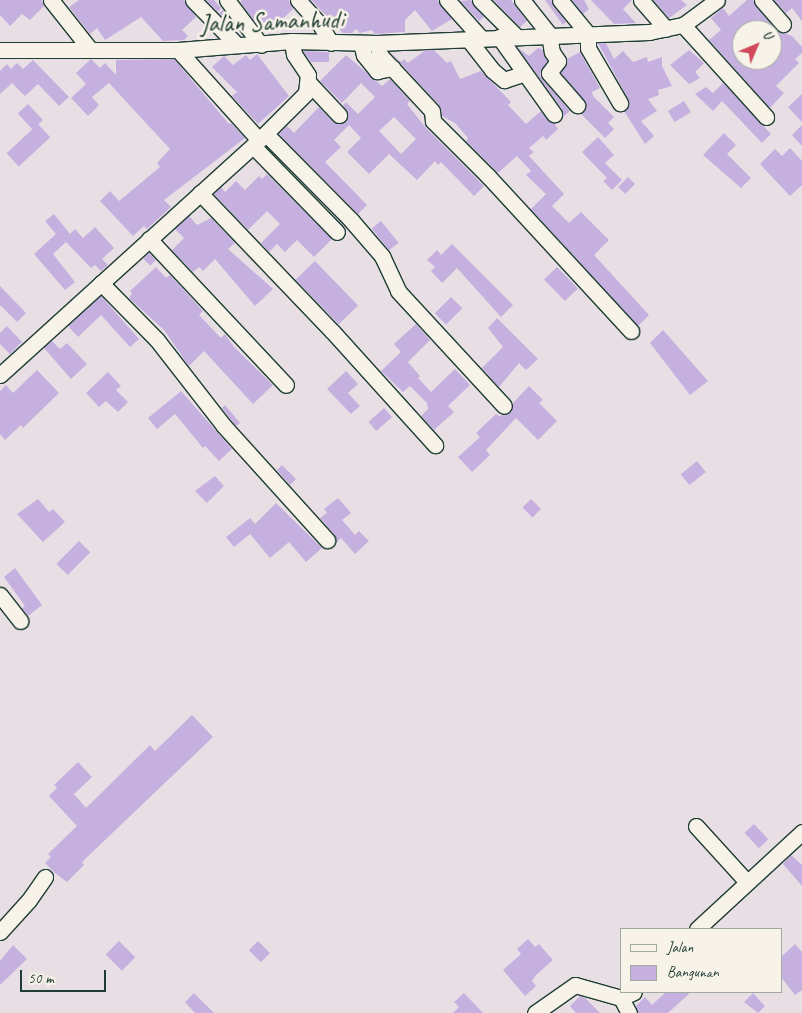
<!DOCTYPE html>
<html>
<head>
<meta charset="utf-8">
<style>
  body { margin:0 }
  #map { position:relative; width:802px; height:1013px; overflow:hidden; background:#e8dfe5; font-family:Caveat,sans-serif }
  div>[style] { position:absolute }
  .building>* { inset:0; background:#c6b0df; transform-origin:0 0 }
  .roads { filter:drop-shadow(1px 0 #1f3d34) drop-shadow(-1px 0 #1f3d34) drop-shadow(0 1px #1f3d34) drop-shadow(0 -1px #1f3d34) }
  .minor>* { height:15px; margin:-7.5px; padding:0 7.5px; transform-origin:7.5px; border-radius:7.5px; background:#f7f3e8 }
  span { translate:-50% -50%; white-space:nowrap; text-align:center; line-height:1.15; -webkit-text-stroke:5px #f7f3e8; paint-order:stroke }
  .street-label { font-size:25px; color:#1f3d34 }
  .legend { position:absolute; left:620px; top:928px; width:162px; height:65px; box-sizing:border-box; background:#f7f3e8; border:1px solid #a1aaa0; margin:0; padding:6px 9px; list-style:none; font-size:15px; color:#1f3d34 }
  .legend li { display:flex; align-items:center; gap:10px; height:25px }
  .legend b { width:25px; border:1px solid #a1aaa0 }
  .north { position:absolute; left:732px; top:20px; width:50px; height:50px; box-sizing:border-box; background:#f7f3e8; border:1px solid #a1aaa0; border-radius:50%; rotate:45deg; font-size:14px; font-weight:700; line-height:20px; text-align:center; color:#1f3d34 }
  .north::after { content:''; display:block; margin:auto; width:18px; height:22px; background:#d1495b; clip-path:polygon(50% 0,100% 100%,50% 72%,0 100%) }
  .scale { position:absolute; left:20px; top:970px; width:86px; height:22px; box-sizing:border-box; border:2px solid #1f3d34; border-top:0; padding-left:6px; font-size:15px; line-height:18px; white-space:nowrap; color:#1f3d34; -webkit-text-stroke:4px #f7f3e8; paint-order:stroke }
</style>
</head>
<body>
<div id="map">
  <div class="building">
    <div style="clip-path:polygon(0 0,42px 0,44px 6px,30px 20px,22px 14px,10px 26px,0 15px)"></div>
    <div style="clip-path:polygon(79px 0,184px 0,196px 17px,182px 30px,188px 36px,184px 40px,163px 41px,141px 17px,105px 40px,97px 28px,90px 34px,69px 7px)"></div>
    <div style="clip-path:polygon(206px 0,214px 0,221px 8px,218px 12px)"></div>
    <div style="clip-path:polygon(242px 0,289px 0,293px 9px,270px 31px,262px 23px,258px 26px,240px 2px)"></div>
    <div style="clip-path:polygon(311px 0,438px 0,452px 19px,432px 31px,415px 10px,405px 20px,405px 32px,375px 34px,372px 30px,360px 33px,356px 29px,352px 33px,343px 33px)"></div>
    <div style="clip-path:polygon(471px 0,484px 17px,479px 21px,460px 1px)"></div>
    <div style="clip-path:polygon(493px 0,511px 0,527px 21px,520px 27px)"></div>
    <div style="clip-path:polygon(545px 0,551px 0,566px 22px,563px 25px)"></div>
    <div style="clip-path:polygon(572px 0,584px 0,589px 9px,583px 14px)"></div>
    <div style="clip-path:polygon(591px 0,632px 0,623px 9px,636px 23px,614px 24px)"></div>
    <div style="clip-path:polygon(653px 0,681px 0,687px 5px,669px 18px)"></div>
    <div style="clip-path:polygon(evenodd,747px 0,753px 0,776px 30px,792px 36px,802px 47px,802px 53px,795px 59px,799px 63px,776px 86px,784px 93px,770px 108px,709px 40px,721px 30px,711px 18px,723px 8px,729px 16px,747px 0,742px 30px,772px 30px,772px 60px,742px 60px,742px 30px)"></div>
    <div style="clip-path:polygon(774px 0,802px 0,802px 21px,792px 8px,786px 13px)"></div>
    <div style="clip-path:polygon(223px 10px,236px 27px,234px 29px,219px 13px)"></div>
    <div style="clip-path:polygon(598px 43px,606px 43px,614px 59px,623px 51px,633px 62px,647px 57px,648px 62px,662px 57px,662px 66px,672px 86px,658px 90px,659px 95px,648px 99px,657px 111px,641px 121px,654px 136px,645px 144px,624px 111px,628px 107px,628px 99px)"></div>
    <div style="clip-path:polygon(517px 47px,529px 56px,538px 48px,542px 49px,547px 61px,540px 76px,570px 111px,561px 119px,562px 109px)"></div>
    <div style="clip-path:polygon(426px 50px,434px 50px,447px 63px,451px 61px,460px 79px,481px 71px,511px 102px,508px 105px,526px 124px,541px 111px,550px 122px,558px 122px,555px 125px,558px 129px,546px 140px,543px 136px,529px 148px,534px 152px,529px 156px,564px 194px,552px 206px,569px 223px,581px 212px,609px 240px,594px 255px,649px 315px,638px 326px,531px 209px,546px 194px,526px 175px,531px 171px,517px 156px,498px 173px,466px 141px,468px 138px,455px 123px,442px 116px,439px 105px,390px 52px,401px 62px,404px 59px,408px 63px)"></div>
    <div style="clip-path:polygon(689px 50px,704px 63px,695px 72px,700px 78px,689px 84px,670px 65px)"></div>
    <div style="clip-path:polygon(303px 51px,329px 52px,329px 62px,311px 62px)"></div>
    <div style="clip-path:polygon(580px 52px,600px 88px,592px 92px,593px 96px,614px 117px,608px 123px,614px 129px,605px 138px,580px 113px,586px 103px,561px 73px,567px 59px)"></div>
    <div style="clip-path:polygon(257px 54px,289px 96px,258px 124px,232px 96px,237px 92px,212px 67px,224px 56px,233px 65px,246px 55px,250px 60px)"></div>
    <div style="clip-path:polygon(evenodd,346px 55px,382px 86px,390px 79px,410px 101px,407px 104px,426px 128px,484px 186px,474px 196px,441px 162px,438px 165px,435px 161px,417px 180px,389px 154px,369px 174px,347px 152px,361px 138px,349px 125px,334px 140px,341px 147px,325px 162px,367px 205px,358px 214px,279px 134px,287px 126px,294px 133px,319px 107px,333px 122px,342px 124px,348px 117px,343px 105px,346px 102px,358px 114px,375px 97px,361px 83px,342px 103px,320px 81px,346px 55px,394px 117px,416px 139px,401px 154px,379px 131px,394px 117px)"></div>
    <div style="clip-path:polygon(91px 59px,100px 68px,105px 63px,116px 75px,116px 60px,174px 59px,229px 124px,231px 123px,245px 138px,164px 200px,171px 207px,147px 229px,144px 226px,133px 236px,100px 201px,110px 191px,119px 201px,160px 167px,157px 163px,170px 149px,109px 83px,92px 97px,99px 105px,88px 116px,71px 98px,86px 84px,76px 73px)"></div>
    <div style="clip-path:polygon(33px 60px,69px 97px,59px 106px,38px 84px,25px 96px,12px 83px,0 94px,0 71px,7px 64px,11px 69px,17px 63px,23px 69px)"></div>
    <div style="clip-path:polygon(723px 83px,771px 134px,762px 143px,722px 101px,713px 111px,695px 94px,706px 87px,713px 93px)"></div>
    <div style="clip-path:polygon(802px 94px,802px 122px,788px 107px)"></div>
    <div style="left:684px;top:101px;width:13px;height:19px;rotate:58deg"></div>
    <div style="left:28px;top:104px;width:22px;height:14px;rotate:47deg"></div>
    <div style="left:38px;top:124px;width:18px;height:43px;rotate:47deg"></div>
    <div style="clip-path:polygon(802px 125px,802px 146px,792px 135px)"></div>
    <div style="clip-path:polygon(724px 133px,736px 145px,727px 154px,751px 178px,741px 188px,703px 155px)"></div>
    <div style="clip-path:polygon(598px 137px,614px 155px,605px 163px,622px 180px,612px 190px,603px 181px,607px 178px,582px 152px)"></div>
    <div style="clip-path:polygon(790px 148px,802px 161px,802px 185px,790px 196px,760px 164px,775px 149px,782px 156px)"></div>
    <div style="clip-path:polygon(267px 174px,332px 239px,314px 257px,297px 240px,285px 252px,277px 244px,269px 252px,261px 243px,280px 224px,267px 211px,248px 230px,214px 194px,221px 187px,225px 192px,236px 181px,245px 190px,259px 176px,262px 179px)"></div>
    <div style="left:628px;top:177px;width:10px;height:14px;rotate:45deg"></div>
    <div style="clip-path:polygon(54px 214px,70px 234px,75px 229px,83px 238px,95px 227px,114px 248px,102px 259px,108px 265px,101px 271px,95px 265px,91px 268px,66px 242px,53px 254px,75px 282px,65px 290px,34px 254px,56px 234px,45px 221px)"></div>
    <div style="clip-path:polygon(189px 216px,197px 225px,211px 218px,235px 243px,228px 249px,273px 289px,255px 306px,215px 259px,203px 271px,199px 267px,193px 272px,172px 250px,184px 238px,175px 229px)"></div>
    <div style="left:381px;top:221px;width:28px;height:12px;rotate:51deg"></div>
    <div style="clip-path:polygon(452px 244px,513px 305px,501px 317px,457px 268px,442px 283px,431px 271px,435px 267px,427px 260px,437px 250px,441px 255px)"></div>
    <div style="left:149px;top:253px;width:10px;height:8px;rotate:45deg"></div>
    <div style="left:315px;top:261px;width:62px;height:27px;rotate:46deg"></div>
    <div style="clip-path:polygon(156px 267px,166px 278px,170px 275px,203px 311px,199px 315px,221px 338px,225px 334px,234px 347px,273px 385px,253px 404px,204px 351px,189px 366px,164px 330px,129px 298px,132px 293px,130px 291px)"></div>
    <div style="left:557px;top:267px;width:30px;height:18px;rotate:46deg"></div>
    <div style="clip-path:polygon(0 286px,26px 313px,17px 322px,0 305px)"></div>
    <div style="clip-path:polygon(101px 296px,139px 339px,130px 347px,101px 315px,78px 337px,68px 326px)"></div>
    <div style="left:451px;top:297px;width:16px;height:23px;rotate:45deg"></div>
    <div style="clip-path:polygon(497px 318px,538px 359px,526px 370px,519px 363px,499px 387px,482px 368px,503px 347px,488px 328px)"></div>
    <div style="clip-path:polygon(416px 324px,430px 340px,408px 362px,420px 376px,418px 378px,431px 392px,455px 369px,470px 385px,448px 406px,454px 412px,434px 430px,421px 416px,428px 409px,427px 403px,410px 386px,403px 392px,381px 371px,401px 352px,394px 344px)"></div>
    <div style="clip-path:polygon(7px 326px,22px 342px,10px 354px,0 344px,0 333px)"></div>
    <div style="clip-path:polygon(663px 330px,708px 381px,690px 395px,650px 343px)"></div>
    <div style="clip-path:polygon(52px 341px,60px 349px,67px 343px,87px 364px,71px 379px,44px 348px)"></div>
    <div style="clip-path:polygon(37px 370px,59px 393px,23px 428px,21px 425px,5px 440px,0 434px,0 391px,6px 385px,13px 393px)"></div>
    <div style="clip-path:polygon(346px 371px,358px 384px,348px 393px,360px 406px,351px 414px,327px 389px)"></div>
    <div style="clip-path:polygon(108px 372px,121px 386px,116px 390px,128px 402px,118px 412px,106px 401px,99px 407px,86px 393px)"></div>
    <div style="clip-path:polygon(529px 386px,543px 400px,539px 403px,557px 421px,538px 440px,516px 418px,486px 450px,490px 455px,472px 472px,458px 457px,480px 437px,476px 433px,496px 414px,499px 416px,511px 413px,513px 403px)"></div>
    <div style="clip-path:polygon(181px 391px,232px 449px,219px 461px,205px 446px,203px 448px,175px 414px,157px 429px,148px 418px)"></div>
    <div style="clip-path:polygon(225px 405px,240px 423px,236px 426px,222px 408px)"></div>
    <div style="left:384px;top:408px;width:12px;height:21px;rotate:48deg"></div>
    <div style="left:697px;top:461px;width:14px;height:21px;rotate:51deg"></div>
    <div style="clip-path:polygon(282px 465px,296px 479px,290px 485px,277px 470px)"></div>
    <div style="clip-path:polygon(215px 476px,224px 486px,207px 503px,195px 491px)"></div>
    <div style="clip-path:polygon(338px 498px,351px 513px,342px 520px,355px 535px,359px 531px,369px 541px,355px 554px,341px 538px,336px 543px,334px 534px,320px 518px,327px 513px,324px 509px)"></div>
    <div style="clip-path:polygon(38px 499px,49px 512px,53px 509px,65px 522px,43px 542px,17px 514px)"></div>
    <div style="left:531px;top:499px;width:14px;height:12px;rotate:45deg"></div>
    <div style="clip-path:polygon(276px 503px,322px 548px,306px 562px,289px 542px,270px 558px,250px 534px,234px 547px,226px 537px,250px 518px,255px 524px)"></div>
    <div style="left:79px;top:541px;width:16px;height:32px;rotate:45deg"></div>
    <div style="clip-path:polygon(15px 568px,42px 605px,28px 616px,22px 608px,25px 606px,4px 577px)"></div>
    <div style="clip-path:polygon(192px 715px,213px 737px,82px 862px,84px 865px,67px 882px,55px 873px,45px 863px,51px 857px,48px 854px,77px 826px,49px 796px,57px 788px,54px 785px,78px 762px,92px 777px,74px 794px,86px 808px,150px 745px,155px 751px)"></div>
    <div style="left:754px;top:824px;width:21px;height:13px;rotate:47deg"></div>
    <div style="clip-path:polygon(791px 855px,802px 865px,802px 886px,783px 864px)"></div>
    <div style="clip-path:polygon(528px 939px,535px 947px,539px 944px,553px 960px,536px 975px,532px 981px,536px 986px,525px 996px,503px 970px,521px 954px,517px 949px)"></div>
    <div style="left:119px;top:941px;width:23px;height:19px;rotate:45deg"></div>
    <div style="left:258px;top:941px;width:17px;height:13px;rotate:45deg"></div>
    <div style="clip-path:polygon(795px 944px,802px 952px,802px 990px,795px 995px,781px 977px,781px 957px)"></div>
    <div style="clip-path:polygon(13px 945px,27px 959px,0 985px,0 961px)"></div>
    <div style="clip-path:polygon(666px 992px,691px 992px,668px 1013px,638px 1013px,636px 1006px,645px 997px,652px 1005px)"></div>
    <div style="clip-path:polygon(194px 993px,214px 1013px,195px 1013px,185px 1002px)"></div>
    <div style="clip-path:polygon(464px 993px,483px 1013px,453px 1013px,459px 1007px,454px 1002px)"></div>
    <div style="clip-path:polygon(753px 993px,765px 1006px,758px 1013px,744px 1002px)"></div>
    <div style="clip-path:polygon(580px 996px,585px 998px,600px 1013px,576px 1013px,570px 1006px)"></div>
  </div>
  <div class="roads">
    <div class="minor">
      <div style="left:51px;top:0;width:61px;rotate:51.6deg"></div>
      <div style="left:193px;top:0;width:63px;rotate:45.6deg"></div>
      <div style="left:227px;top:0;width:56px;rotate:52.9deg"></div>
      <div style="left:298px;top:0;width:31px;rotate:48deg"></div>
      <div style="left:319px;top:23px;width:23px;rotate:59deg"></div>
      <div style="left:447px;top:0;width:51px;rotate:48.2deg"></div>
      <div style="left:480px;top:0;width:51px;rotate:45deg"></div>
      <div style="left:522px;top:0;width:43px;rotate:51.5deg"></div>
      <div style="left:549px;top:34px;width:18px;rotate:81deg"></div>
      <div style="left:552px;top:52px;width:11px;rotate:56deg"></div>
      <div style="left:558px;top:61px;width:15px;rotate:127deg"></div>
      <div style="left:549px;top:73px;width:43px;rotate:48.8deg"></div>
      <div style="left:560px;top:0;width:44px;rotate:50.5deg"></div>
      <div style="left:588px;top:34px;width:14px;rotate:90deg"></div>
      <div style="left:588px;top:48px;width:64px;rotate:59.8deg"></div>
      <div style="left:641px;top:0;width:38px;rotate:49deg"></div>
      <div style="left:762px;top:0;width:32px;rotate:49deg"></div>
      <div style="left:683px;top:25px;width:124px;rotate:47.9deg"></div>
      <div style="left:499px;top:37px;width:95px;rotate:54.5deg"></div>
      <div style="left:468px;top:39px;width:39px;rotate:52deg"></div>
      <div style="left:492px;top:70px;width:16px;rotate:40deg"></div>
      <div style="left:504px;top:80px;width:19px;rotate:-18deg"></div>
      <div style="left:361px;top:43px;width:12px;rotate:76deg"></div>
      <div style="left:364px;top:55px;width:21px;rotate:51deg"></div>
      <div style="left:377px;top:71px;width:16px;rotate:-11deg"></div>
      <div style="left:377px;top:43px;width:12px;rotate:76deg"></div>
      <div style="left:380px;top:55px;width:76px;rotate:47.1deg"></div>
      <div style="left:432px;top:111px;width:10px;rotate:84deg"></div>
      <div style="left:433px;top:121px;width:78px;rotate:45deg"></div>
      <div style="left:488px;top:176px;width:211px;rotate:47.3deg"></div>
      <div style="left:0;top:50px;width:178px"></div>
      <div style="left:178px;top:50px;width:114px;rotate:-4.5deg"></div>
      <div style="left:292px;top:41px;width:85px;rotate:1.3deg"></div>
      <div style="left:377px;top:43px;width:272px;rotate:-2.3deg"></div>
      <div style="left:649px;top:32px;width:35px;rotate:-12deg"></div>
      <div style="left:683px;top:25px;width:42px;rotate:-36.3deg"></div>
      <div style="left:178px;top:50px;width:121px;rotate:48deg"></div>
      <div style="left:309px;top:83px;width:44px;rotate:46.8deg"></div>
      <div style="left:266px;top:134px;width:121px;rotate:45.3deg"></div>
      <div style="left:351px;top:220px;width:48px;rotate:49.3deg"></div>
      <div style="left:382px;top:256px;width:38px;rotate:65deg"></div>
      <div style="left:398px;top:291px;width:156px;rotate:47.3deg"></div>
      <div style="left:253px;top:146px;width:120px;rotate:45.7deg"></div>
      <div style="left:200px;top:193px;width:191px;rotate:46.3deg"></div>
      <div style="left:332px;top:331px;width:154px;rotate:47.9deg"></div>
      <div style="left:149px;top:239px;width:200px;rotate:46.8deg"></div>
      <div style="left:101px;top:283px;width:80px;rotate:45.5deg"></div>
      <div style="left:157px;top:340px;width:109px;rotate:52.1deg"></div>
      <div style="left:224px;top:426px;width:154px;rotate:47.9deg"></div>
      <div style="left:0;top:375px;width:350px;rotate:-42.2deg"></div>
      <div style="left:259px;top:140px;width:66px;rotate:-45deg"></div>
      <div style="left:306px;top:93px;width:18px;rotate:-84deg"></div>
      <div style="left:308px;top:75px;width:25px;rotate:-124deg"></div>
      <div style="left:294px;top:54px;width:13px;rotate:-99deg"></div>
      <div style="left:0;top:595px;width:33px;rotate:52deg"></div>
      <div style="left:696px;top:826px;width:74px;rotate:47.7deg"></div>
      <div style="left:697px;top:929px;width:143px;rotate:-42.7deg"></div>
      <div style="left:0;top:932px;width:43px;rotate:-47.8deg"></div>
      <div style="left:29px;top:900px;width:28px;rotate:-55deg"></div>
      <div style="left:621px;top:998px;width:17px;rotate:62deg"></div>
      <div style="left:535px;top:1013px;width:49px;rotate:-35deg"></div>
      <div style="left:575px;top:985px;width:48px;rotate:15.8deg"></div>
      <div style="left:621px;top:998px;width:14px;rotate:-25deg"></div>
    </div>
  </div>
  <div class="street-label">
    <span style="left:272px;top:22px;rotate:-2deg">Jalan Samanhudi</span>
  </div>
  <ul class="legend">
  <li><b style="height:6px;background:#f7f3e8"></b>Jalan</li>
  <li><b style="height:14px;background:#c6b0df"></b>Bangunan</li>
  </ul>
  <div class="north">U</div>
  <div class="scale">50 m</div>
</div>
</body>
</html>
